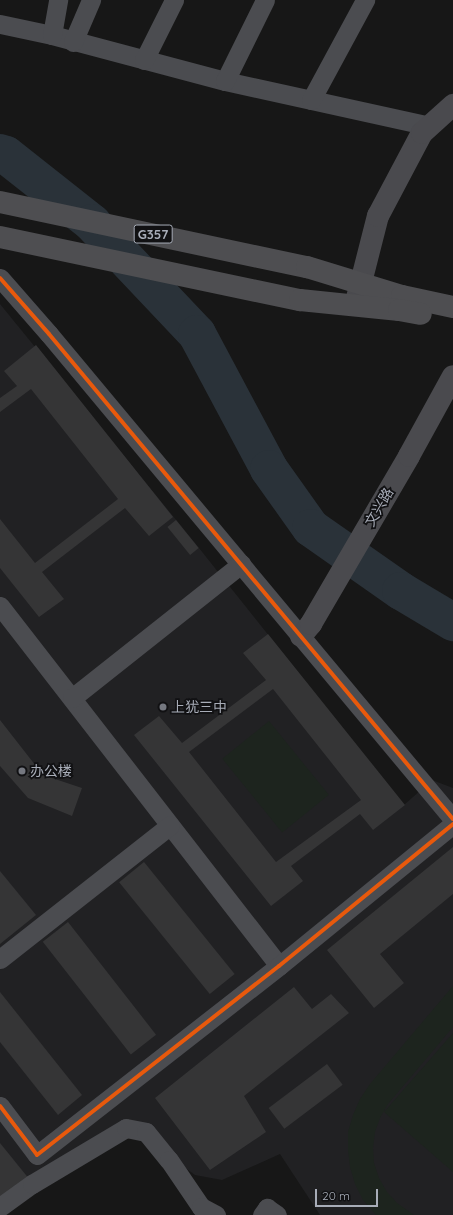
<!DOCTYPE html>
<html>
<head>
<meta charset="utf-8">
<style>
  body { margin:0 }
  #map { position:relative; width:453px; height:1215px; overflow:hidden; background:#171717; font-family:Quicksand,"Noto Sans SC",sans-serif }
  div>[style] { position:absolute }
  .built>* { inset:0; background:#212123 }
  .green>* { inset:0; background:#1d241e; transform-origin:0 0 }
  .river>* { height:38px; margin:-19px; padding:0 19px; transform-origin:19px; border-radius:19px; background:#2a3239 }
  .building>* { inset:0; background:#353536; transform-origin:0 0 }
  .street>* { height:19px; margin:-9.5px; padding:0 9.5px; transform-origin:9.5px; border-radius:9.5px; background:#4b4c50 }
  .secondary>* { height:22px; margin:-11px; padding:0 11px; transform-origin:11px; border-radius:11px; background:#4a4a4e }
  .highway>* { height:22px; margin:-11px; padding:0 11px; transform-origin:11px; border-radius:11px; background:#4e4e51 }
  .cycleway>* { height:4px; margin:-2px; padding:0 2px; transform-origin:2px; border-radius:2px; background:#e8590c }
  .dots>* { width:11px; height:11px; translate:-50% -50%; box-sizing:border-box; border:2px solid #111113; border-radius:50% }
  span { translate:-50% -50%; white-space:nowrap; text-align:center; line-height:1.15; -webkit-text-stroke:3.5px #111113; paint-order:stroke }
  .shield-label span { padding:1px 3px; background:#111113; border:1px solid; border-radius:3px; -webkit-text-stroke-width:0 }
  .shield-label { font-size:13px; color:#a8adb8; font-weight:700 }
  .street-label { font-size:14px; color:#a8adb8 }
  .poi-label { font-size:14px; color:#a8adb8 }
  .left { translate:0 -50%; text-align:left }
  .scale { position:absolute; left:315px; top:1189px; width:63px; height:18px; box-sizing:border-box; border:2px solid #a8adb8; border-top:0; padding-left:5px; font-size:12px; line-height:14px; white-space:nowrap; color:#a8adb8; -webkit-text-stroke:3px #111113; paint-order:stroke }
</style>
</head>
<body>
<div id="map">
  <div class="built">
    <div style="clip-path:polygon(0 304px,199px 548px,404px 805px,432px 780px,453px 788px,453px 1215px,320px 1215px,280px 1154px,222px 1180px,195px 1175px,172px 1158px,147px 1127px,0 1201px)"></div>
  </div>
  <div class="green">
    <div style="left:269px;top:721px;width:95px;height:60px;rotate:51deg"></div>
    <div style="clip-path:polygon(453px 986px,453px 1027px,388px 1104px,380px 1118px,375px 1132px,373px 1148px,374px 1163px,379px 1178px,387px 1192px,397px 1203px,414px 1215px,376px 1215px,363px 1200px,355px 1184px,350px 1167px,348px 1150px,348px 1132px,353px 1115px,360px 1099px,370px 1084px)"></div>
    <div style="clip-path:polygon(453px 1033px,453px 1172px,384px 1112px)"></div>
  </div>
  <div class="river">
    <div style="left:0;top:153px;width:6px;rotate:18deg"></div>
    <div style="left:6px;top:155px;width:110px;rotate:38.3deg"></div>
    <div style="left:92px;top:223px;width:153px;rotate:46.6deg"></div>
    <div style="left:197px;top:334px;width:153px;rotate:61.9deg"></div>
    <div style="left:269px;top:469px;width:72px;rotate:54.6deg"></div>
    <div style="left:311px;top:528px;width:110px;rotate:35deg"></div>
    <div style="left:401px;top:591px;width:61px;rotate:30.8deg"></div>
  </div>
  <div class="building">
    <div style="clip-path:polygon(36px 345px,173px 517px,149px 536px,125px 508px,42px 572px,64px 599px,39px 617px,0 568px,0 519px,35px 563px,118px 499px,31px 389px,0 412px,0 398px,17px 386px,4px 371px)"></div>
    <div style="left:176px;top:520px;width:36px;height:11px;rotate:51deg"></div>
    <div style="clip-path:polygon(evenodd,268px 634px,405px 805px,373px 830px,360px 814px,291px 866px,303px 881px,271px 906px,134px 735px,159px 716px,182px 743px,266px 680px,243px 653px,268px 634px,273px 689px,361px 800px,276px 862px,189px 752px,273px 689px)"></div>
    <div style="clip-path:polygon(0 720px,43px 775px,82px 788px,72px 816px,28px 798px,0 766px)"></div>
    <div style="clip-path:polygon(453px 847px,453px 894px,380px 954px,404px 983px,374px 1008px,327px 950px)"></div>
    <div style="left:144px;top:862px;width:144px;height:32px;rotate:51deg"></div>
    <div style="clip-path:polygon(0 871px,36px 915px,0 944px)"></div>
    <div style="left:68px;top:922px;width:143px;height:32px;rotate:52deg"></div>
    <div style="clip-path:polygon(294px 987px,312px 1009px,331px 994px,349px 1013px,244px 1096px,266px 1132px,210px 1170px,155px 1098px)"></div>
    <div style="clip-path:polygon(0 992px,82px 1095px,58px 1115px,0 1042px)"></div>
    <div style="left:327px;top:1064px;width:26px;height:73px;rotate:53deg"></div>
    <div style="clip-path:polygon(0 1143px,30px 1180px,0 1201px)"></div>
  </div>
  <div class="street">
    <div style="left:0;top:24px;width:53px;rotate:11.9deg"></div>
    <div style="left:52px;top:35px;width:179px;rotate:14.9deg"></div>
    <div style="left:225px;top:81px;width:209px;rotate:12.4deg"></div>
    <div style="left:52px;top:35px;width:36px;rotate:-80deg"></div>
    <div style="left:73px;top:42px;width:46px;rotate:-66.8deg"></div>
    <div style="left:144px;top:60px;width:67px;rotate:-63.4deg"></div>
    <div style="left:225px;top:81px;width:90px;rotate:-63.7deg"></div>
    <div style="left:311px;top:100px;width:114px;rotate:-61.6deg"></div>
    <div style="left:0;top:278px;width:74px;rotate:48.8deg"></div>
    <div style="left:49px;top:334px;width:631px;rotate:50.21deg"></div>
    <div style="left:0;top:606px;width:455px;rotate:52.2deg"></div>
    <div style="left:72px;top:698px;width:216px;rotate:-38.4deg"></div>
    <div style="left:0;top:959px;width:216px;rotate:-38.2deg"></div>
    <div style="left:0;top:1106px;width:61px;rotate:52.9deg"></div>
    <div style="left:37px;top:1155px;width:307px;rotate:-38deg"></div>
    <div style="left:279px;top:966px;width:225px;rotate:-39.2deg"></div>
    <div style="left:0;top:1207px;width:39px;rotate:-36deg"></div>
    <div style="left:32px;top:1184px;width:109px;rotate:-30.8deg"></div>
    <div style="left:126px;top:1128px;width:20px;rotate:11deg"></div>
    <div style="left:146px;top:1132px;width:36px;rotate:51deg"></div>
    <div style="left:169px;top:1160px;width:57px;rotate:55.8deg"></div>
    <div style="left:201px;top:1207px;width:17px;rotate:28deg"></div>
    <div style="left:262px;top:1215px;width:9px;rotate:-54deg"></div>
    <div style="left:267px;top:1208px;width:12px;rotate:35deg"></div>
  </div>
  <div class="secondary">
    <div style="left:356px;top:302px;width:89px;rotate:-75.7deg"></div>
    <div style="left:378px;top:216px;width:94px;rotate:-62.1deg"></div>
    <div style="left:422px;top:133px;width:42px;rotate:-42.1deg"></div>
    <div style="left:301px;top:636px;width:16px;rotate:-50deg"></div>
    <div style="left:311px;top:624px;width:194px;rotate:-59.7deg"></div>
    <div style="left:409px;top:456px;width:91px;rotate:-61.2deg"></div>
  </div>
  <div class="highway">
    <div style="left:0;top:202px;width:314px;rotate:12deg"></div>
    <div style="left:307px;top:267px;width:99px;rotate:17deg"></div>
    <div style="left:402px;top:296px;width:52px;rotate:12.2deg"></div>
    <div style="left:0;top:237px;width:307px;rotate:11.9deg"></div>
    <div style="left:300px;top:300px;width:100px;rotate:5.8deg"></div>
    <div style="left:399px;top:310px;width:22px;rotate:10deg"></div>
  </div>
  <div class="cycleway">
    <div style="left:0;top:278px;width:74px;rotate:48.8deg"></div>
    <div style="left:49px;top:334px;width:631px;rotate:50.21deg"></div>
    <div style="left:0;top:1106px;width:61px;rotate:52.9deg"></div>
    <div style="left:37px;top:1155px;width:307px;rotate:-38deg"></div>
    <div style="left:279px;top:966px;width:225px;rotate:-39.2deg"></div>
  </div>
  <div class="dots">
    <div style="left:163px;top:707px;background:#757880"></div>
    <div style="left:22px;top:771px;background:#757880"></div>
  </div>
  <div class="shield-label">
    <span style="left:153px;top:234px">G357</span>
  </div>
  <div class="street-label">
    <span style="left:379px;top:507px;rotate:-60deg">文兴路</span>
  </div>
  <div class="poi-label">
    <span class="left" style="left:171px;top:707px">上犹三中</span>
    <span class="left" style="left:30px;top:771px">办公楼</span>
  </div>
  <div class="scale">20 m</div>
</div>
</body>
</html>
